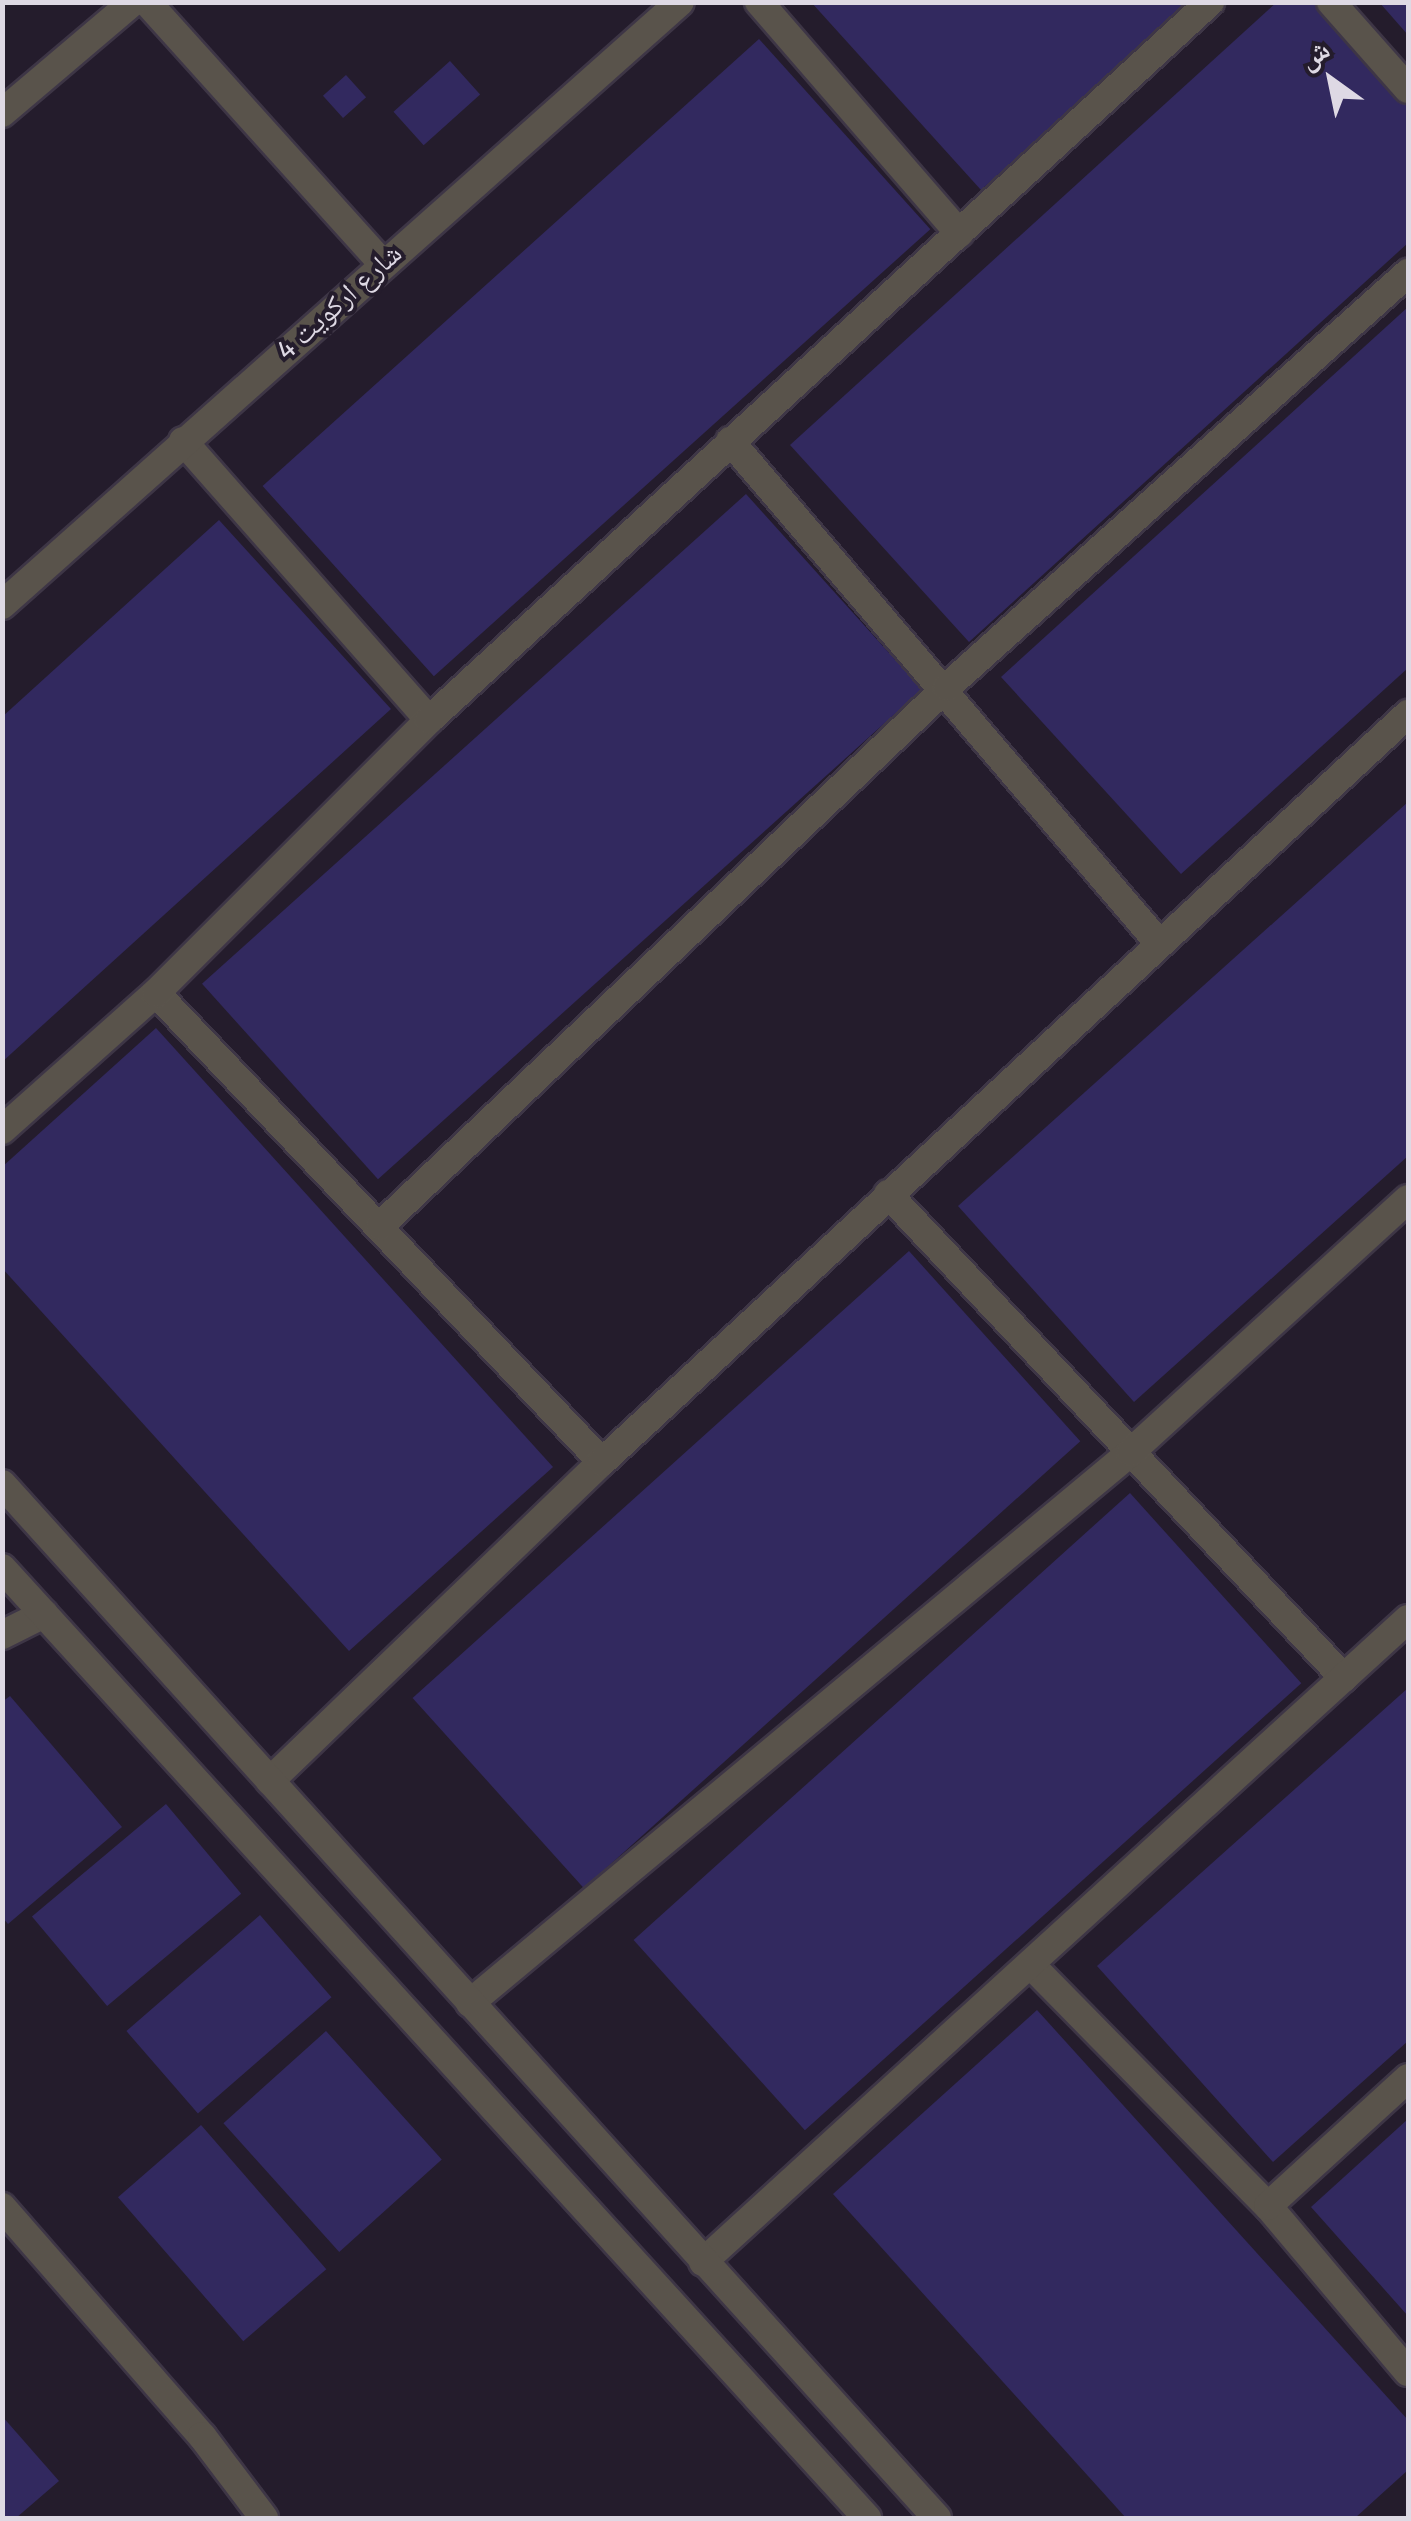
<!DOCTYPE html>
<html>
<head>
<meta charset="utf-8">
<style>
  body { margin:0 }
  #map { position:relative; width:1411px; height:2521px; overflow:hidden; background:#241c2c; font-family:"Fira Sans","Noto Naskh Arabic",sans-serif }
  div>[style] { position:absolute }
  .building>* { inset:0; background:#32295f; transform-origin:0 0 }
  .roads { filter:drop-shadow(2px 0 #3e3646) drop-shadow(-2px 0 #3e3646) drop-shadow(0 2px #3e3646) drop-shadow(0 -2px #3e3646) }
  .minor>* { height:28px; margin:-14px; padding:0 14px; transform-origin:14px; border-radius:14px; background:#59534b }
  .tertiary>* { height:28px; margin:-14px; padding:0 14px; transform-origin:14px; border-radius:14px; background:#59534b }
  span { translate:-50% -50%; white-space:nowrap; text-align:center; line-height:1.15; -webkit-text-stroke:8px #241c2c; paint-order:stroke }
  .street-label { font-size:28px; color:#ded9e4 }
  .frame { position:absolute; inset:0; border:5px solid #ded9e4; pointer-events:none }
  .north { position:absolute; left:1281px; top:30px; width:100px; height:100px; -webkit-text-stroke:8px #241c2c; paint-order:stroke; rotate:327deg; font-size:28px; font-weight:700; line-height:40px; text-align:center; color:#ded9e4 }
  .north::after { content:''; display:block; margin:auto; width:35px; height:45px; background:#ded9e4; clip-path:polygon(50% 0,100% 100%,50% 72%,0 100%) }
</style>
</head>
<body>
<div id="map">
  <div class="building">
    <div style="clip-path:polygon(811px 2px,1188px 2px,981px 190px)"></div>
    <div style="clip-path:polygon(1277px 2px,1314px 2px,1408px 106px,1408px 243px,969px 642px,790px 445px)"></div>
    <div style="clip-path:polygon(1379px 2px,1408px 2px,1408px 35px)"></div>
    <div style="left:759px;top:39px;width:256px;height:668px;rotate:48deg"></div>
    <div style="left:450px;top:61px;width:45px;height:76px;rotate:48deg"></div>
    <div style="left:346px;top:75px;width:30px;height:31px;rotate:48deg"></div>
    <div style="clip-path:polygon(1408px 307px,1408px 668px,1181px 874px,1001px 677px)"></div>
    <div style="left:746px;top:494px;width:263px;height:732px;rotate:48deg"></div>
    <div style="clip-path:polygon(219px 520px,391px 709px,2px 1062px,2px 717px)"></div>
    <div style="clip-path:polygon(1408px 802px,1408px 1156px,1134px 1402px,958px 1206px)"></div>
    <div style="clip-path:polygon(156px 1028px,553px 1467px,349px 1651px,2px 1268px,2px 1167px)"></div>
    <div style="left:909px;top:1251px;width:256px;height:668px;rotate:48deg"></div>
    <div style="left:1130px;top:1493px;width:256px;height:668px;rotate:48deg"></div>
    <div style="clip-path:polygon(1408px 1688px,1408px 2041px,1273px 2162px,1097px 1966px)"></div>
    <div style="clip-path:polygon(10px 1696px,122px 1827px,8px 1924px,2px 1917px,2px 1702px)"></div>
    <div style="left:166px;top:1804px;width:117px;height:175px;rotate:50deg"></div>
    <div style="left:260px;top:1915px;width:109px;height:177px;rotate:49deg"></div>
    <div style="clip-path:polygon(1037px 2010px,1408px 2420px,1408px 2470px,1355px 2518px,1126px 2518px,833px 2194px)"></div>
    <div style="left:326px;top:2031px;width:173px;height:138px;rotate:48deg"></div>
    <div style="clip-path:polygon(1408px 2119px,1408px 2316px,1311px 2207px)"></div>
    <div style="left:201px;top:2125px;width:191px;height:110px;rotate:49deg"></div>
    <div style="clip-path:polygon(2px 2416px,59px 2481px,16px 2518px,2px 2518px)"></div>
  </div>
  <div class="roads">
    <div class="minor">
      <div style="left:147px;top:2px;width:351px;rotate:48deg"></div>
      <div style="left:759px;top:2px;width:306px;rotate:49.1deg"></div>
      <div style="left:1331px;top:2px;width:116px;rotate:48.5deg"></div>
      <div style="left:2px;top:113px;width:172px;rotate:-40.3deg"></div>
      <div style="left:183px;top:441px;width:372px;rotate:48.6deg"></div>
      <div style="left:730px;top:441px;width:659px;rotate:49.49deg"></div>
      <div style="left:2px;top:605px;width:907px;rotate:-41.65deg"></div>
      <div style="left:156px;top:993px;width:647px;rotate:46.44deg"></div>
      <div style="left:2px;top:1130px;width:206px;rotate:-41.7deg"></div>
      <div style="left:156px;top:993px;width:386px;rotate:-45deg"></div>
      <div style="left:429px;top:720px;width:1061px;rotate:-42.59deg"></div>
      <div style="left:888px;top:1194px;width:665px;rotate:46.71deg"></div>
      <div style="left:380px;top:1226px;width:782px;rotate:-43.55deg"></div>
      <div style="left:947px;top:687px;width:620px;rotate:-41.93deg"></div>
      <div style="left:2px;top:1635px;width:47px;rotate:-26.6deg"></div>
      <div style="left:270px;top:1781px;width:460px;rotate:-43.9deg"></div>
      <div style="left:602px;top:1462px;width:1100px;rotate:-42.86deg"></div>
      <div style="left:1031px;top:1965px;width:338px;rotate:45.5deg"></div>
      <div style="left:1268px;top:2206px;width:217px;rotate:49.9deg"></div>
      <div style="left:470px;top:2003px;width:861px;rotate:-39.81deg"></div>
      <div style="left:1131px;top:1452px;width:375px;rotate:-42.4deg"></div>
      <div style="left:1268px;top:2206px;width:190px;rotate:-42.4deg"></div>
      <div style="left:2px;top:2207px;width:304px;rotate:48.9deg"></div>
      <div style="left:202px;top:2436px;width:103px;rotate:52.9deg"></div>
      <div style="left:703px;top:2262px;width:954px;rotate:-42.37deg"></div>
    </div>
    <div class="tertiary">
      <div style="left:2px;top:1484px;width:1394px;rotate:47.88deg"></div>
      <div style="left:2px;top:1568px;width:1285px;rotate:47.68deg"></div>
    </div>
  </div>
  <div class="street-label">
    <span style="left:339px;top:302px;rotate:-42deg">شارع اركويت 4</span>
  </div>
  <div class="frame"></div>
  <div class="north">ش</div>
</div>
</body>
</html>
